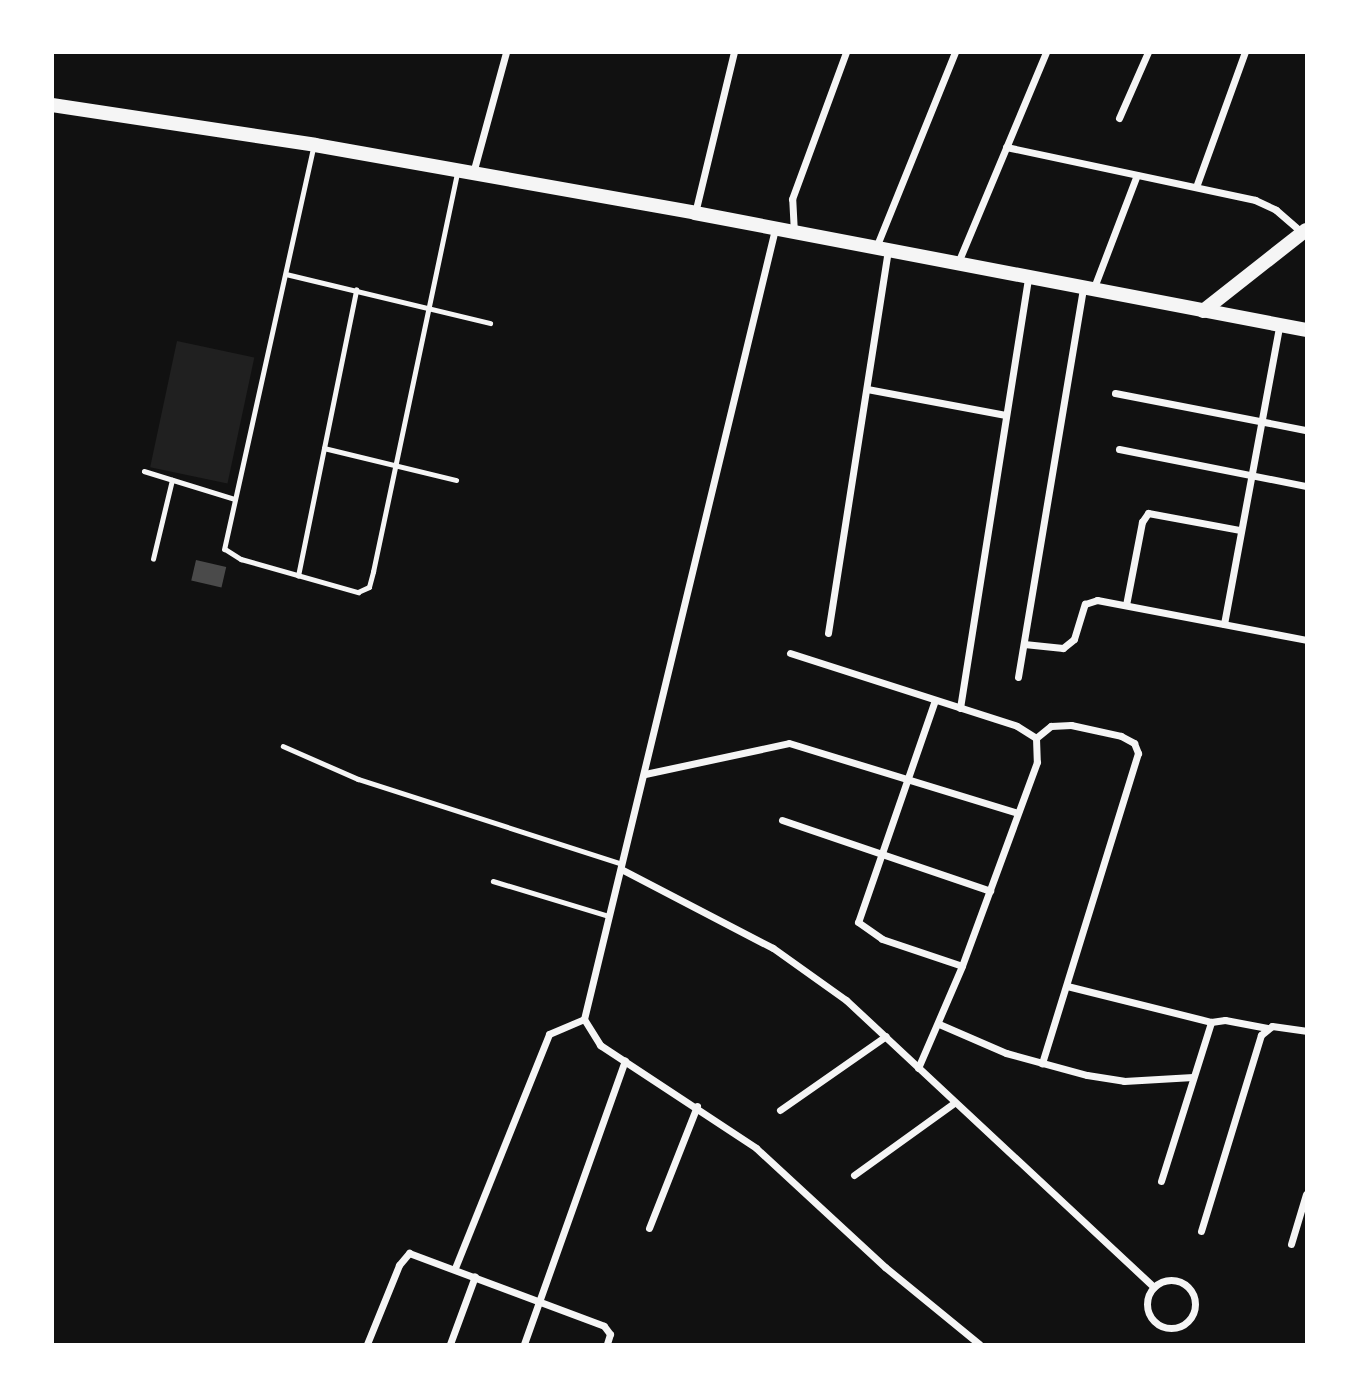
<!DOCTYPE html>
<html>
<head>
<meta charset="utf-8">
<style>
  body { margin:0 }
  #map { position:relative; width:1359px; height:1397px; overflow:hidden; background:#111; font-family:"Source Sans 3",sans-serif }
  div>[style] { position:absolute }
  .green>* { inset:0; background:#202020; transform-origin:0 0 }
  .building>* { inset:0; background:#4a4a4a; transform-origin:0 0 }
  .service>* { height:4.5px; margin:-2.25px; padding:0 2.25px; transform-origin:2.25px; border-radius:2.25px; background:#f5f5f5 }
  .minor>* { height:7px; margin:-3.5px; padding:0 3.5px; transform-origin:3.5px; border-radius:3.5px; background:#f5f5f5 }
  .minor>.ring { margin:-3.5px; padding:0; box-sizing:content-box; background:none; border:7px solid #f5f5f5; border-radius:50% }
  .primary>* { height:14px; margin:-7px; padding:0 7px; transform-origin:7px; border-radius:7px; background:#f5f5f5 }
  span { translate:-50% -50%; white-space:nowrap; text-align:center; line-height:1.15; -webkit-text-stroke:7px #fff; paint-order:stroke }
  .frame { position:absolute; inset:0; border:54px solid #fff; pointer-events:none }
</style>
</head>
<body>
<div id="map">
  <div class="green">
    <div style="left:177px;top:341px;width:79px;height:129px;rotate:12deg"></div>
  </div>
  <div class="building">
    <div style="left:196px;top:560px;width:31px;height:21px;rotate:13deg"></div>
  </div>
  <div class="service">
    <div style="left:314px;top:146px;width:413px;rotate:102.5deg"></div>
    <div style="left:225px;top:549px;width:19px;rotate:32deg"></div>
    <div style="left:241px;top:559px;width:122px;rotate:15.8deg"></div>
    <div style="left:358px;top:592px;width:12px;rotate:-24deg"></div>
    <div style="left:369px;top:587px;width:16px;rotate:-75deg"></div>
    <div style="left:373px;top:572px;width:407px;rotate:-78.1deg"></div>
    <div style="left:286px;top:274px;width:210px;rotate:13.5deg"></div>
    <div style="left:324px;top:448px;width:136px;rotate:13.6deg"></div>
    <div style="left:144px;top:471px;width:95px;rotate:17.1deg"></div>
    <div style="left:153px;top:559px;width:81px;rotate:-76.5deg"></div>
    <div style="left:298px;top:576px;width:292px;rotate:-78.5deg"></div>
    <div style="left:283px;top:746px;width:82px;rotate:23.7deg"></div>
    <div style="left:358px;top:779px;width:277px;rotate:17.8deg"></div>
    <div style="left:493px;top:881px;width:121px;rotate:16.8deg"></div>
  </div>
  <div class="minor">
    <div style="left:1119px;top:118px;width:72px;rotate:-66.3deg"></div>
    <div style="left:1006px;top:147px;width:255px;rotate:12deg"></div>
    <div style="left:1255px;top:200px;width:23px;rotate:25deg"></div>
    <div style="left:1276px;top:210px;width:35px;rotate:41deg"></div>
    <div style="left:473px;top:173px;width:125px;rotate:-74.7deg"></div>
    <div style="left:1196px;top:187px;width:144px;rotate:-70.1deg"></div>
    <div style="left:695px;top:213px;width:166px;rotate:-76.4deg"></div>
    <div style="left:775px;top:229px;width:813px;rotate:103.59deg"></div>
    <div style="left:584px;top:1019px;width:31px;rotate:58deg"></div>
    <div style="left:600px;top:1045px;width:187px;rotate:33.4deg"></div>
    <div style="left:756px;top:1148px;width:176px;rotate:42.7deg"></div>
    <div style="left:885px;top:1267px;width:122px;rotate:39.3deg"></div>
    <div style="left:794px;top:233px;width:34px;rotate:-93deg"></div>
    <div style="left:792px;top:199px;width:157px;rotate:-69.8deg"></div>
    <div style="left:875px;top:250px;width:214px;rotate:-68deg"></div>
    <div style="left:957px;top:265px;width:231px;rotate:-67.3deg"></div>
    <div style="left:1093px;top:290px;width:123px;rotate:-69.1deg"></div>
    <div style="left:867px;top:389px;width:141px;rotate:10.6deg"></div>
    <div style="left:1115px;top:393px;width:195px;rotate:11deg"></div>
    <div style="left:1119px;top:449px;width:191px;rotate:11.2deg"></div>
    <div style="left:1126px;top:605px;width:85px;rotate:-79.1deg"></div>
    <div style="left:1142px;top:522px;width:11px;rotate:-56deg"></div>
    <div style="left:1148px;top:513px;width:94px;rotate:10.5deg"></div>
    <div style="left:1224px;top:624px;width:303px;rotate:-79.5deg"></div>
    <div style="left:828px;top:633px;width:386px;rotate:-81.1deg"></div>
    <div style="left:1024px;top:644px;width:39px;rotate:6deg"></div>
    <div style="left:1063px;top:648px;width:14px;rotate:-39deg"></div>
    <div style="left:1074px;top:639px;width:37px;rotate:-73deg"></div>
    <div style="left:1085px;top:604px;width:13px;rotate:-18deg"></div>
    <div style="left:1097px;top:600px;width:213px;rotate:10.8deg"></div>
    <div style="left:790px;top:653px;width:238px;rotate:17.8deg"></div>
    <div style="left:1017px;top:726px;width:22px;rotate:32deg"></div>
    <div style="left:1036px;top:738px;width:24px;rotate:88deg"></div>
    <div style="left:1037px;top:762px;width:217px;rotate:110.2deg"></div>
    <div style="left:962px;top:966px;width:111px;rotate:113.3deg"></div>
    <div style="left:1018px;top:677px;width:393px;rotate:-80.5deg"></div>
    <div style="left:935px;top:700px;width:235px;rotate:109.1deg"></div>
    <div style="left:858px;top:922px;width:29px;rotate:35deg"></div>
    <div style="left:882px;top:939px;width:84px;rotate:18.6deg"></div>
    <div style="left:960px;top:708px;width:434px;rotate:-81deg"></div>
    <div style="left:1036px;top:738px;width:19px;rotate:-39deg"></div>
    <div style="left:1051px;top:726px;width:20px;rotate:-3deg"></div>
    <div style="left:1071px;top:725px;width:51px;rotate:12.4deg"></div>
    <div style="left:1121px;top:736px;width:15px;rotate:28deg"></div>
    <div style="left:1134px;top:743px;width:11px;rotate:68deg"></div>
    <div style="left:1138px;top:753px;width:325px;rotate:107.2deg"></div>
    <div style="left:645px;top:774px;width:147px;rotate:-12.1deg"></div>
    <div style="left:789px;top:743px;width:239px;rotate:17deg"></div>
    <div style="left:782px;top:820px;width:220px;rotate:18.8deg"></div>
    <div style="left:621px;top:869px;width:171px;rotate:27.5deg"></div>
    <div style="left:773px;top:948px;width:90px;rotate:35.5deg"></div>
    <div style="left:846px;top:1000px;width:421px;rotate:43deg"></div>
    <div style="left:1067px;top:986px;width:148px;rotate:14deg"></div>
    <div style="left:939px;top:1024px;width:73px;rotate:23.4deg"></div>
    <div style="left:1006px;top:1053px;width:84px;rotate:15.2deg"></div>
    <div style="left:1087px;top:1075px;width:37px;rotate:9deg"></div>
    <div style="left:1124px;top:1081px;width:69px;rotate:-3.3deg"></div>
    <div style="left:780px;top:1110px;width:129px;rotate:-34.9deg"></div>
    <div style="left:854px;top:1175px;width:123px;rotate:-35.8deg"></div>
    <div style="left:1161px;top:1181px;width:167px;rotate:-72.5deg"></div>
    <div style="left:1211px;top:1022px;width:14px;rotate:-8deg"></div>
    <div style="left:1225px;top:1020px;width:43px;rotate:10.8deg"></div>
    <div style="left:649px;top:1228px;width:131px;rotate:-68.5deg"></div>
    <div style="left:1201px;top:1231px;width:205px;rotate:-73deg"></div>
    <div style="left:1261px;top:1035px;width:14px;rotate:-39deg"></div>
    <div style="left:1272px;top:1026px;width:34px;rotate:8deg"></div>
    <div style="left:1291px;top:1244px;width:52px;rotate:-73.3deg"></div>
    <div style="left:455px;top:1268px;width:252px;rotate:-68.1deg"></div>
    <div style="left:549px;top:1034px;width:38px;rotate:-23deg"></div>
    <div class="ring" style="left:1147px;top:1280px;width:41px;height:41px"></div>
    <div style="left:367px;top:1344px;width:85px;rotate:-67.9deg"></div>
    <div style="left:399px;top:1265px;width:16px;rotate:-50deg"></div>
    <div style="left:409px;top:1253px;width:208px;rotate:20.5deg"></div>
    <div style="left:604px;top:1326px;width:10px;rotate:53deg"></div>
    <div style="left:610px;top:1334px;width:10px;rotate:107deg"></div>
    <div style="left:450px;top:1344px;width:72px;rotate:-69.8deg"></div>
    <div style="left:524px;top:1344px;width:301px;rotate:-70.4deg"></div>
  </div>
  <div class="primary">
    <div style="left:52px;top:105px;width:266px;rotate:8.6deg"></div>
    <div style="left:315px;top:145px;width:386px;rotate:10.1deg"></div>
    <div style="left:695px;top:213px;width:622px;rotate:10.84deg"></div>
    <div style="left:1203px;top:311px;width:131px;rotate:-38.2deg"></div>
  </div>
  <div class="frame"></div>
</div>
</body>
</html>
